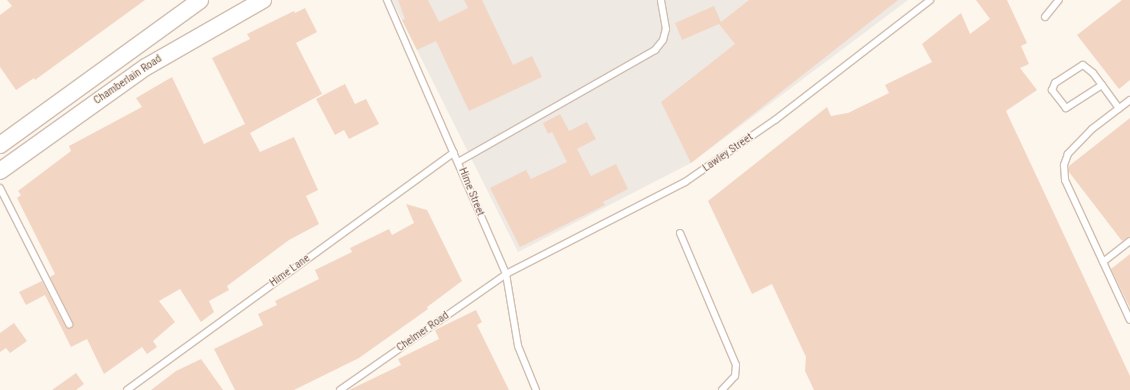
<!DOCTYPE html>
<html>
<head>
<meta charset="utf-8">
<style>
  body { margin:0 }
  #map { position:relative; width:1130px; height:390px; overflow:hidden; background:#fdf6ec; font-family:"Roboto Condensed",sans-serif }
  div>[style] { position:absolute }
  .industrial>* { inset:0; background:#efe9e4 }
  .building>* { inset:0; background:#f3d5c3 }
  .roads { filter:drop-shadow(1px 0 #d1beb0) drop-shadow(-1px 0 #d1beb0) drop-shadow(0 1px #d1beb0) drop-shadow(0 -1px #d1beb0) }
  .service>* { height:6px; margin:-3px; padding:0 3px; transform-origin:3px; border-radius:3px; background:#fff }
  .tertiary>* { height:16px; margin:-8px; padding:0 8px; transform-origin:8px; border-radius:8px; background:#fff }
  span { translate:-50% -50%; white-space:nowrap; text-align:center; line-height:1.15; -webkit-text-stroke:3px #fffaf3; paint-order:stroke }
  .street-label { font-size:11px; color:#7a5c4d }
</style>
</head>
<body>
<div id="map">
  <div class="industrial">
    <div style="clip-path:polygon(392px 0,908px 0,691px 163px,518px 252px)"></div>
  </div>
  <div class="building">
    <div style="clip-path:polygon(7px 0,145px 0,35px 80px,34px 78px,16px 90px,0 67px,0 15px,12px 6px)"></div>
    <div style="clip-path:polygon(398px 0,428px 0,439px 22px,468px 8px,464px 0,482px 0,513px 65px,532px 56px,542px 77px,469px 111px,436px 41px,417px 50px,402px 20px,405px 19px)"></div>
    <div style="clip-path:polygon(749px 0,898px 0,691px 163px,661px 102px,735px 44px,719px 24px,682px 40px,675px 23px,714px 6px,721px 22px)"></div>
    <div style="clip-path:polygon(976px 0,1007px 0,1027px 43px,1021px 46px,1029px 64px,1020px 68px,1037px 90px,1006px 111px,1130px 376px,1130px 390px,814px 390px,805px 371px,806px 357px,772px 284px,752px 294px,708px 201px,827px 107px,831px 116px,848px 113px,889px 93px,885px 85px,932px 62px,922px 44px,961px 13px,970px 34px,990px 19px)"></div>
    <div style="clip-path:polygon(1122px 0,1130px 0,1130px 80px,1119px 89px,1077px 35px)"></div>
    <div style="clip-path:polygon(305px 8px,317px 32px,296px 43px,322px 94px,250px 133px,260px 152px,294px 137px,318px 190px,306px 196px,319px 224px,289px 240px,227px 286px,229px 290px,209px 301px,214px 312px,201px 322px,180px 289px,159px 301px,175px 322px,153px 341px,157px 347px,147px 354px,142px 347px,104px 374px,87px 339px,71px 347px,45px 295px,26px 305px,19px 292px,42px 281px,65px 326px,69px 328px,73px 326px,50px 277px,55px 274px,17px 198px,21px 195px,18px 191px,71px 151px,69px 146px,142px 107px,136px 98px,172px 77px,204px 144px,245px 124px,212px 58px,250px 39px,247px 34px,294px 11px,295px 13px)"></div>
    <div style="clip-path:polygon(345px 84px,355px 104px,366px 99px,379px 124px,349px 139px,344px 130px,335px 135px,316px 99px)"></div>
    <div style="clip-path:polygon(560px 114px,569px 131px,587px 122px,596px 139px,577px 149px,591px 176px,616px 164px,628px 189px,603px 202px,605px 205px,520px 247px,490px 188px,526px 170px,531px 179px,567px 162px,552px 132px,548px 134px,543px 123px)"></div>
    <div style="clip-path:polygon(1130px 118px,1130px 237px,1122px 241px,1069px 172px,1069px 166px)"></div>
    <div style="clip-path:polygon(406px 204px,427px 210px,462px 281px,427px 307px,428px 309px,359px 358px,294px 390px,235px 390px,214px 349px,263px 325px,258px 314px,277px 305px,275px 301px,319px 279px,315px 270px,352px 252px,350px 248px,389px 229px,392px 235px,414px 223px)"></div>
    <div style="clip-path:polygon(1130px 254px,1130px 308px,1111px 269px)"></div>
    <div style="clip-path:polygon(476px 310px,482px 322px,477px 325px,509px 390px,349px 390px,401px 365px,398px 359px,439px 339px,435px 330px)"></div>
    <div style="clip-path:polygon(14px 323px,27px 341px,10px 353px,6px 348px,0 352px,0 333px)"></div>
    <div style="clip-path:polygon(201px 359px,223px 390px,151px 390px,176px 371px)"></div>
    <div style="clip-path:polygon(76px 373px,84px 384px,76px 390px,52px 390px)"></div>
  </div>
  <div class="roads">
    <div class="service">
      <div style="left:387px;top:0;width:299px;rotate:66.5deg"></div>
      <div style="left:506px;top:274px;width:73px;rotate:80.5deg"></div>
      <div style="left:518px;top:346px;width:48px;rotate:67.8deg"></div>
      <div style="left:1045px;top:17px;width:22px;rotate:-51deg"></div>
      <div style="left:1102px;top:85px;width:43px;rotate:147.4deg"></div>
      <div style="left:1066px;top:108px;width:23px;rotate:-128deg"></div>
      <div style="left:1052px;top:90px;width:8px;rotate:-67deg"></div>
      <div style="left:1055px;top:83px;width:33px;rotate:-33deg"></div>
      <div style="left:1083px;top:65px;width:13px;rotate:39deg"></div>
      <div style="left:1093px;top:73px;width:15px;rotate:53deg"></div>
      <div style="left:1102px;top:85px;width:29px;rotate:54deg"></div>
      <div style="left:1130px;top:100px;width:48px;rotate:142.7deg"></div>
      <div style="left:1092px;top:129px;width:35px;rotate:134deg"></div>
      <div style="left:1068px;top:154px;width:12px;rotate:110deg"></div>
      <div style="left:1064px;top:165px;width:15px;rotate:86deg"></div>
      <div style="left:1065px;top:180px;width:154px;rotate:65.1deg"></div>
      <div style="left:458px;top:162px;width:227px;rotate:-29.6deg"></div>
      <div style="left:655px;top:50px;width:13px;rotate:-51deg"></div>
      <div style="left:663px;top:40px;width:11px;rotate:-75deg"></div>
      <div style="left:666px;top:29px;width:29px;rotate:-100deg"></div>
      <div style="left:0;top:188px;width:153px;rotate:63.1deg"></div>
      <div style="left:680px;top:233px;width:143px;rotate:67deg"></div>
      <div style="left:736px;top:365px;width:11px;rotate:95deg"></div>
      <div style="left:735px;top:376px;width:19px;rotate:133deg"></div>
      <div style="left:1103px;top:262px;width:34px;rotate:-38deg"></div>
      <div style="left:127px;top:390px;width:404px;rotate:-36deg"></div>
      <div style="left:340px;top:390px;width:203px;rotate:-34.9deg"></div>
      <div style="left:506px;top:274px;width:201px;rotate:-27.2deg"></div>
      <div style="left:685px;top:182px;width:109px;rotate:-34.6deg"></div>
      <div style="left:775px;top:120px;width:196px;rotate:-37.7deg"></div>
    </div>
    <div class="tertiary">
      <div style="left:0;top:145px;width:247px;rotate:-35.9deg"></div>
      <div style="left:0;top:171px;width:179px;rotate:-35.5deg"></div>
      <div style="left:146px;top:67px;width:135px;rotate:-29.8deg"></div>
    </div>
  </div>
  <div class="street-label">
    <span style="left:128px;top:80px;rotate:-34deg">Chamberlain Road</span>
    <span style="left:728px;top:153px;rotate:-35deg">Lawley Street</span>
    <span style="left:471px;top:192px;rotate:68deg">Hime Street</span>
    <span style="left:290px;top:271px;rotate:-36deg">Hime Lane</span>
    <span style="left:423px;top:332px;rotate:-35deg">Chelmer Road</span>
  </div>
</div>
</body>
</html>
